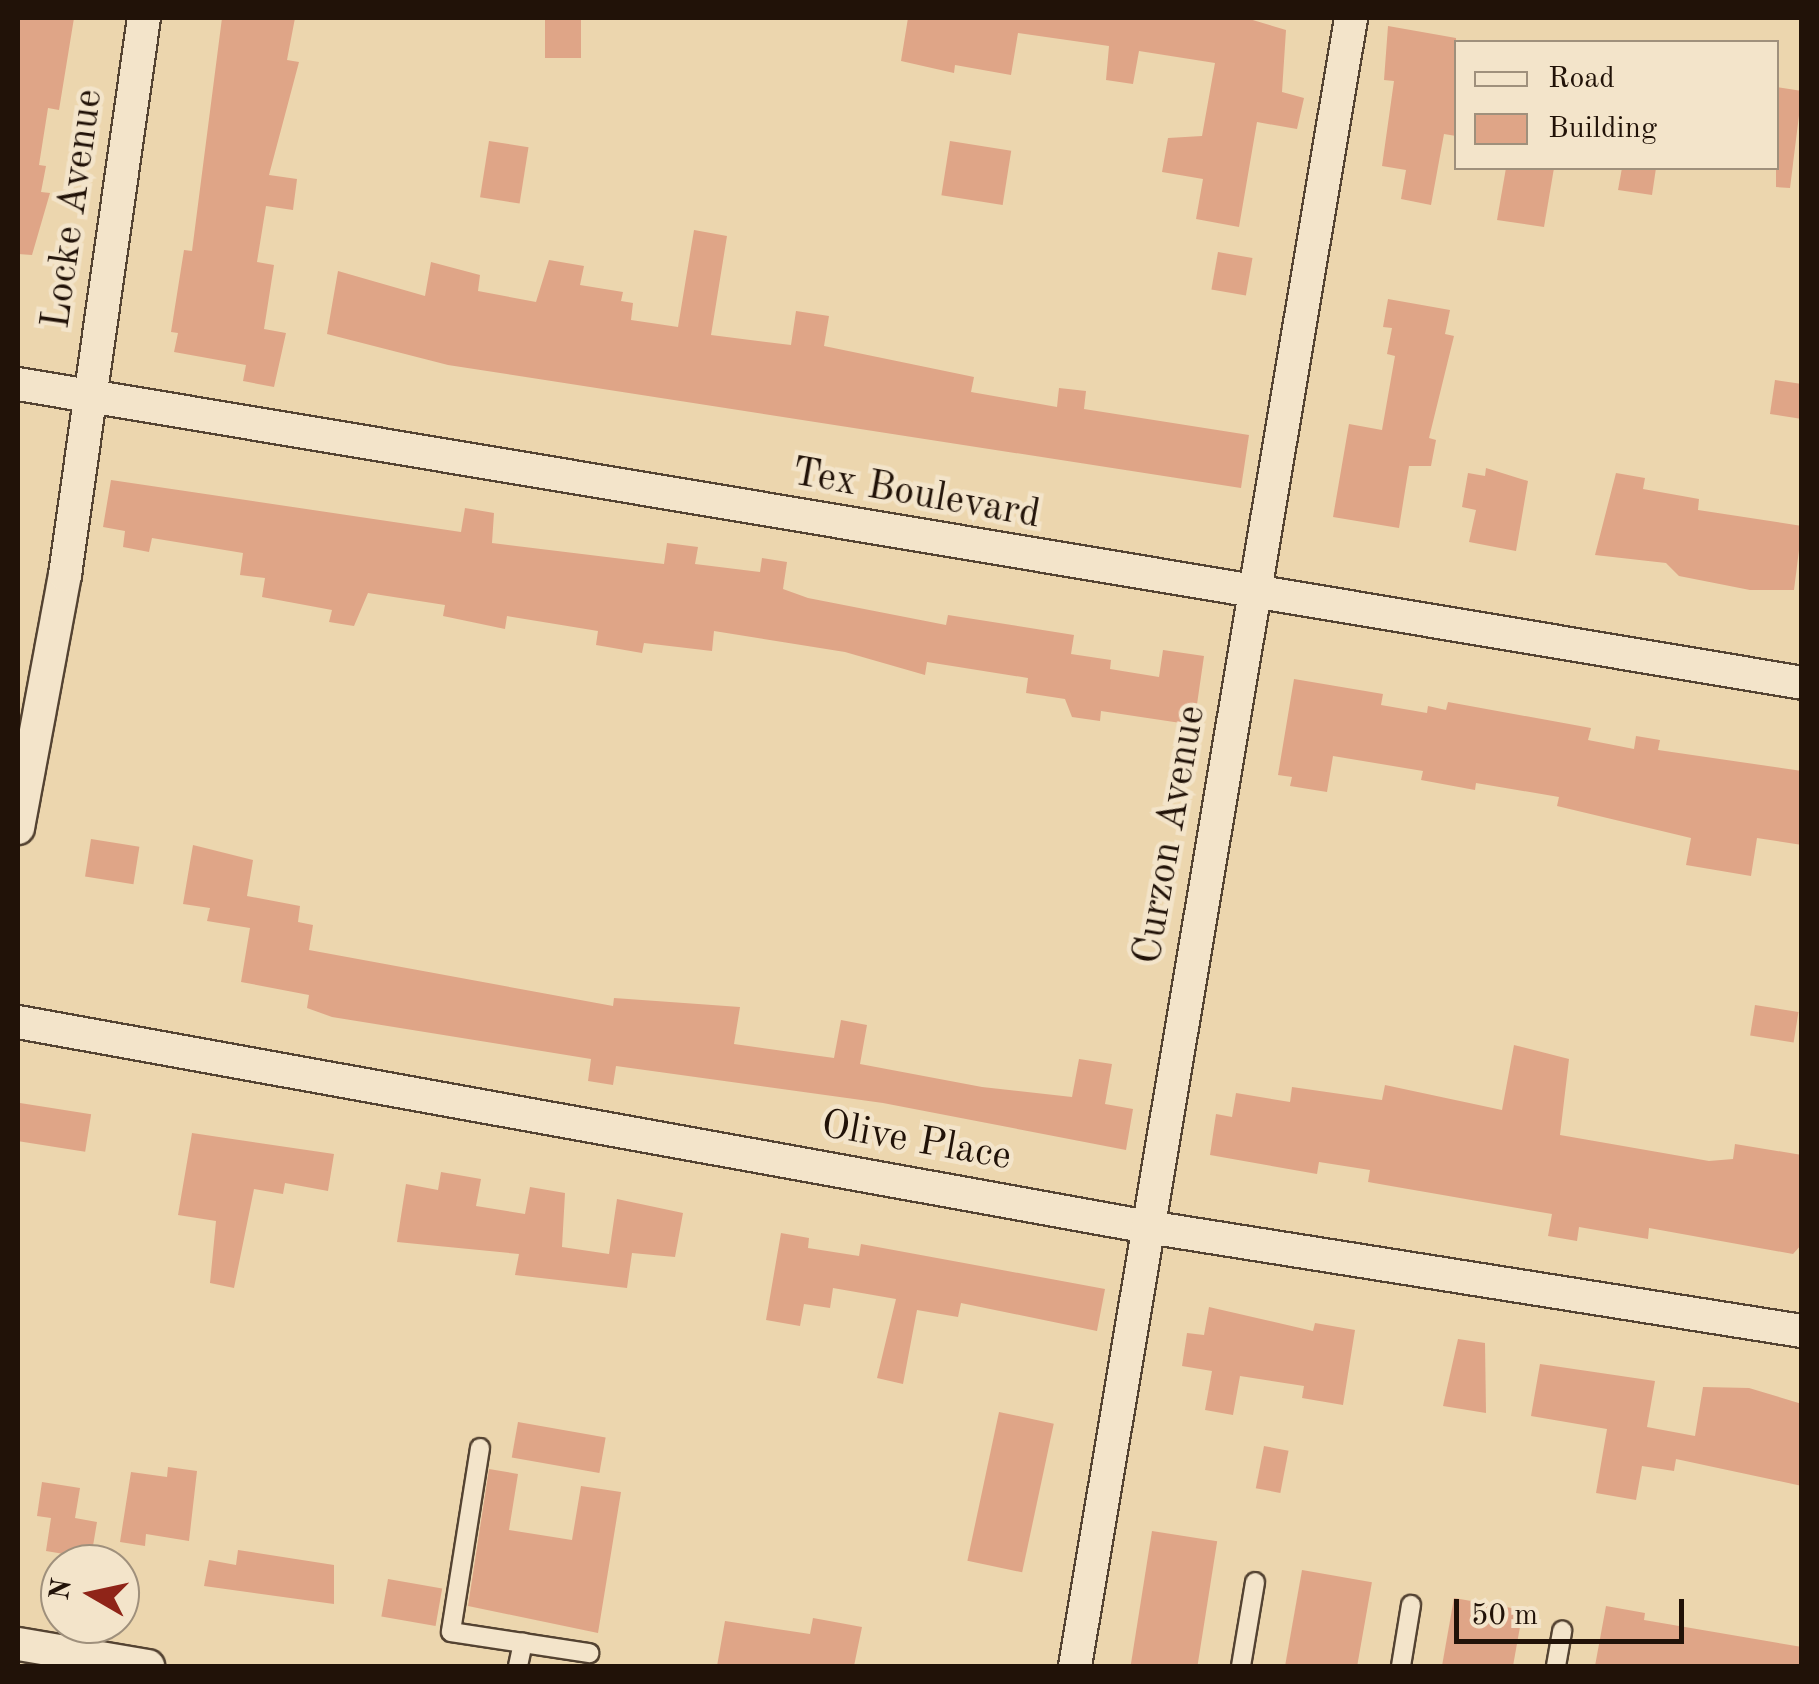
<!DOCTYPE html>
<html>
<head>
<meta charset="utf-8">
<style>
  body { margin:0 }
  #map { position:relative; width:1819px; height:1684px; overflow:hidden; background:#ecd6ae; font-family:"Old Standard TT",serif }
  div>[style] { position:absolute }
  .building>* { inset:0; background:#dfa587; transform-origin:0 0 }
  .roads { filter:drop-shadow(2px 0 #544332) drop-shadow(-2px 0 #544332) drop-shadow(0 2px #544332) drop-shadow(0 -2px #544332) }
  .lane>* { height:18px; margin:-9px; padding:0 9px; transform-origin:9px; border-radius:9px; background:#f3e4ca }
  .street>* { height:32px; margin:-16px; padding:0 16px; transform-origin:16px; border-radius:16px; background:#f3e4ca }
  span { translate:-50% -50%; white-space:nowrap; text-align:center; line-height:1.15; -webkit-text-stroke:9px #f3e4ca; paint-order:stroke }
  .street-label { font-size:40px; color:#211208 }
  .frame { position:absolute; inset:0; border:20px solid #211208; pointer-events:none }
  .legend { position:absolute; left:1454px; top:40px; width:325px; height:130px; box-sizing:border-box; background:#f3e4ca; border:2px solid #9f907c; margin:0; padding:12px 18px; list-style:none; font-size:30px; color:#211208 }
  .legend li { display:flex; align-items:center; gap:20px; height:50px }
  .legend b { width:50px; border:2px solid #9f907c }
  .north { position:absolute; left:40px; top:1544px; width:100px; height:100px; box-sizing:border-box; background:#f3e4ca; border:2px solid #9f907c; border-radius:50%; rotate:279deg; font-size:28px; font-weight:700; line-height:40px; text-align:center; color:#211208 }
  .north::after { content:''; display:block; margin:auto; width:35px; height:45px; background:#8f2418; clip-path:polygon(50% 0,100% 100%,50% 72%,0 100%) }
  .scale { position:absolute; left:1454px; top:1599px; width:230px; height:45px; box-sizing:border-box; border:5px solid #211208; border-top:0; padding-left:12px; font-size:30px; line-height:35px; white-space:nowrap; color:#211208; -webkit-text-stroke:8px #f3e4ca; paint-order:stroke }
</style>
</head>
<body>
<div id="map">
  <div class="building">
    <div style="clip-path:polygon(18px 18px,74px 18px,59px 110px,48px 108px,39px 165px,46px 166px,41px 192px,50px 193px,32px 255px,18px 254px)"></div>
    <div style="clip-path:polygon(222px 18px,295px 18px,287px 60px,299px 62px,269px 175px,297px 179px,293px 210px,266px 206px,257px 262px,274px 265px,264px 329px,286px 333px,274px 387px,243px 381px,246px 365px,174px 352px,178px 333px,171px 332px,184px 250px,192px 251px)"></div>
    <div style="left:545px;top:18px;width:36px;height:40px"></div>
    <div style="clip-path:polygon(908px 18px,1246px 18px,1286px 30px,1282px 92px,1304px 98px,1297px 129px,1257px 122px,1239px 227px,1196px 219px,1203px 179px,1162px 172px,1168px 138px,1202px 136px,1215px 63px,1139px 51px,1133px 84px,1106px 80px,1109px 46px,1018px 33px,1011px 75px,955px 65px,954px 73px,901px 61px)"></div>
    <div style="clip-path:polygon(1388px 26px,1456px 38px,1456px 136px,1444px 134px,1431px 205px,1401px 199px,1406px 170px,1382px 166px,1394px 81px,1384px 80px)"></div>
    <div style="clip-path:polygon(1776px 87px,1802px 91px,1790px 188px,1776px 187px)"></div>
    <div style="left:489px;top:141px;width:40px;height:57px;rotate:9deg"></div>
    <div style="left:950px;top:141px;width:62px;height:55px;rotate:9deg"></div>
    <div style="clip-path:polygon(1506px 168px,1554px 168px,1544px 227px,1497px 220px)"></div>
    <div style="clip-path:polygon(1622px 168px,1656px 168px,1652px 195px,1618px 190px)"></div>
    <div style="clip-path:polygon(694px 230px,727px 236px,711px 335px,791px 345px,796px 311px,829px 316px,824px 346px,974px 377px,971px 392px,1057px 407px,1059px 388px,1086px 391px,1084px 409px,1249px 435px,1241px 488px,448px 365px,327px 334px,338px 271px,425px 296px,431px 262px,480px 275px,478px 291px,536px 302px,549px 260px,584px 266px,580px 285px,623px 292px,621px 301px,633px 303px,631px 320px,678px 327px)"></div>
    <div style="left:1218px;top:252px;width:35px;height:38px;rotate:10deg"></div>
    <div style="clip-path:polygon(1388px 299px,1450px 310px,1445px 334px,1454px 336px,1429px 438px,1436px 440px,1431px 466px,1409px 466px,1399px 528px,1333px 517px,1349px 424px,1382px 430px,1395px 356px,1387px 354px,1392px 328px,1383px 327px)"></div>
    <div style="clip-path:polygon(1775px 380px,1802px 384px,1802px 419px,1770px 414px)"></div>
    <div style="clip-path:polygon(1486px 468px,1528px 481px,1516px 551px,1469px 542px,1476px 510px,1462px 507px,1468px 473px,1485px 476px)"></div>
    <div style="clip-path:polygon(1616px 473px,1645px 478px,1643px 489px,1699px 499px,1698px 510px,1802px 526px,1794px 590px,1750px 590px,1679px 576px,1666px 563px,1595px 555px)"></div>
    <div style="clip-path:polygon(111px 480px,461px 532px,465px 508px,494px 513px,492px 543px,664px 564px,667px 543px,698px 547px,695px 564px,760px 572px,762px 558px,787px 562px,783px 589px,808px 598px,946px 625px,948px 615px,1074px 635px,1071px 654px,1111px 660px,1110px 669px,1159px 677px,1163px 650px,1204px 656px,1194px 725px,1101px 711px,1100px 721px,1072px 717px,1065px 699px,1026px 693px,1028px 678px,927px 662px,925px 675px,845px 652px,714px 631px,712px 651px,644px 643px,642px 653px,596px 645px,598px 631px,507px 616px,505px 629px,443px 616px,445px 605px,368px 593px,354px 626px,329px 622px,332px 610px,262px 597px,265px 578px,240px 575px,243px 553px,152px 538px,149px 552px,123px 547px,125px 531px,103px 527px)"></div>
    <div style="clip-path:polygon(1294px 679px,1383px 694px,1381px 705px,1427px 713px,1428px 706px,1446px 710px,1448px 702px,1591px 728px,1588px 740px,1634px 749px,1636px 736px,1660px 740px,1658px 750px,1802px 771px,1802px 845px,1757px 838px,1751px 876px,1686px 865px,1691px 838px,1557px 806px,1559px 797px,1476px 783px,1475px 790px,1421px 780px,1423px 771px,1333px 756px,1327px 792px,1290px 786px,1292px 777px,1278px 775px)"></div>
    <div style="left:91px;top:839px;width:49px;height:38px;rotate:9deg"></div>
    <div style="clip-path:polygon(193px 845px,253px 860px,247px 896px,300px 906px,298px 922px,313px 925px,309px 950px,613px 1006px,614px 998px,740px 1007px,734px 1044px,834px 1058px,841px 1020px,867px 1025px,860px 1064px,982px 1087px,1072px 1097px,1079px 1059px,1112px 1064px,1105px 1104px,1133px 1109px,1126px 1150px,883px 1103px,616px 1066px,613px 1085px,588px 1081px,591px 1059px,332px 1017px,307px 1008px,309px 995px,241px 982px,250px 928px,207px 921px,210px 908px,183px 904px)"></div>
    <div style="left:1755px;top:1005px;width:44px;height:31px;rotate:9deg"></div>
    <div style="clip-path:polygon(1514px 1045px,1569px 1059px,1560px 1135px,1709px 1161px,1733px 1159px,1735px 1144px,1802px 1155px,1802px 1244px,1793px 1254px,1649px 1228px,1648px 1239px,1579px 1227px,1577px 1241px,1548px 1236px,1552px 1214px,1368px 1182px,1370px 1170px,1319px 1162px,1317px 1174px,1210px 1155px,1216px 1114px,1232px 1117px,1236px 1093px,1290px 1102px,1292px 1087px,1382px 1100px,1385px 1085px,1502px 1110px)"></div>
    <div style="left:20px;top:1103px;width:72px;height:38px;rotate:9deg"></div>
    <div style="clip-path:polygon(192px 1133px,334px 1154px,328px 1191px,285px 1183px,283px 1194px,254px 1189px,234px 1288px,210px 1283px,216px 1221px,178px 1215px)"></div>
    <div style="clip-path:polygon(441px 1172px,481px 1179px,476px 1206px,525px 1214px,530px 1187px,565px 1193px,562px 1247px,609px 1254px,617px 1199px,683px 1213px,675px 1257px,632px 1253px,627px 1288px,515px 1275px,519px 1254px,397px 1242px,406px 1184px,438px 1190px)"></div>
    <div style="clip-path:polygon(781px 1233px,809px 1238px,808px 1248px,859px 1256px,861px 1244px,1105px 1289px,1097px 1331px,961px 1303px,958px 1317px,917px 1310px,903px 1384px,877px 1378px,896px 1299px,833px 1288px,830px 1308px,804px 1304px,800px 1326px,766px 1320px)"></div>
    <div style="clip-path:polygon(1209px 1307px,1313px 1331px,1315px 1323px,1355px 1330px,1343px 1405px,1302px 1398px,1304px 1386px,1240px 1376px,1233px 1415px,1205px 1410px,1212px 1371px,1182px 1366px,1187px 1333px,1204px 1335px)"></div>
    <div style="clip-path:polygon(1458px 1339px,1485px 1343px,1486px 1413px,1443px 1406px)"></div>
    <div style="clip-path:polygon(1540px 1364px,1655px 1381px,1647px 1427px,1695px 1436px,1703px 1387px,1749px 1388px,1802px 1404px,1802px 1486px,1676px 1459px,1674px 1471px,1642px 1466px,1636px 1500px,1596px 1493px,1607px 1429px,1531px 1416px)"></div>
    <div style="left:999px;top:1412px;width:56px;height:152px;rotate:12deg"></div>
    <div style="left:518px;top:1422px;width:89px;height:36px;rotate:10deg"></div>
    <div style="left:1264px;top:1446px;width:25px;height:43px;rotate:11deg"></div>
    <div style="clip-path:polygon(168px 1467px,197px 1471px,189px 1541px,146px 1534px,145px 1546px,120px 1542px,131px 1472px,167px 1477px)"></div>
    <div style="clip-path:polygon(489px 1469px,518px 1474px,509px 1530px,572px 1540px,581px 1486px,621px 1492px,598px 1633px,468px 1606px)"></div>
    <div style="clip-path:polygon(42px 1482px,80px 1488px,75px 1518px,97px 1522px,90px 1564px,63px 1564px,64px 1554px,46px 1551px,51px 1518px,37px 1516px)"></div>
    <div style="left:1152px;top:1531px;width:66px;height:136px;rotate:9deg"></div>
    <div style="clip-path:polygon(238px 1550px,334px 1565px,334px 1604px,204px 1586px,209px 1560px,236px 1565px)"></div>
    <div style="left:1302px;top:1570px;width:71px;height:97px;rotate:10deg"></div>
    <div style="left:388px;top:1579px;width:55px;height:38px;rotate:10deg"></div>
    <div style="clip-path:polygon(1454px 1598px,1523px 1610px,1513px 1666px,1442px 1666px)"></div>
    <div style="clip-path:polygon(1606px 1606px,1645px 1613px,1644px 1620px,1802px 1647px,1802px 1666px,1595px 1666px)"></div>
    <div style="clip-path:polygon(813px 1618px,862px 1627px,854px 1666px,717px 1666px,725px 1621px,810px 1634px)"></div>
  </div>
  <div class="roads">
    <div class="lane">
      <div style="left:480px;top:1448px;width:186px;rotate:99deg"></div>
      <div style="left:451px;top:1632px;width:140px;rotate:8.7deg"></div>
      <div style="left:518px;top:1666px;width:24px;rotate:-78deg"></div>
      <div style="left:1241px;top:1666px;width:85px;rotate:-80.5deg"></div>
      <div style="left:1401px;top:1666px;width:62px;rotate:-80.7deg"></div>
      <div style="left:1556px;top:1666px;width:36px;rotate:-80deg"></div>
    </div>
    <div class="street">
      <div style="left:18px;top:384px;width:1809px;rotate:9.51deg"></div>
      <div style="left:18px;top:828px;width:257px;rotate:-79.5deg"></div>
      <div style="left:65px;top:575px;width:563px;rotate:-81.93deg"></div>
      <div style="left:18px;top:1022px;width:1148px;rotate:10.28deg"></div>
      <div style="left:1148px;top:1227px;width:662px;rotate:9.04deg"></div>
      <div style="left:18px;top:1644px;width:132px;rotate:9.6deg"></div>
      <div style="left:1075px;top:1666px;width:1671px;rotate:-80.49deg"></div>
    </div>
  </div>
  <div class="street-label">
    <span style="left:74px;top:209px;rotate:-82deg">Locke Avenue</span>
    <span style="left:916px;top:495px;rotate:10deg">Tex Boulevard</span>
    <span style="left:1171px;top:835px;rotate:-80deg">Curzon Avenue</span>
    <span style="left:916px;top:1142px;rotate:10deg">Olive Place</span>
  </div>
  <div class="frame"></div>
  <ul class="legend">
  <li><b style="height:12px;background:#f3e4ca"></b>Road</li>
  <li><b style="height:28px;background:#dfa587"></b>Building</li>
  </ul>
  <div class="north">N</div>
  <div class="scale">50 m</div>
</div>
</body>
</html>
